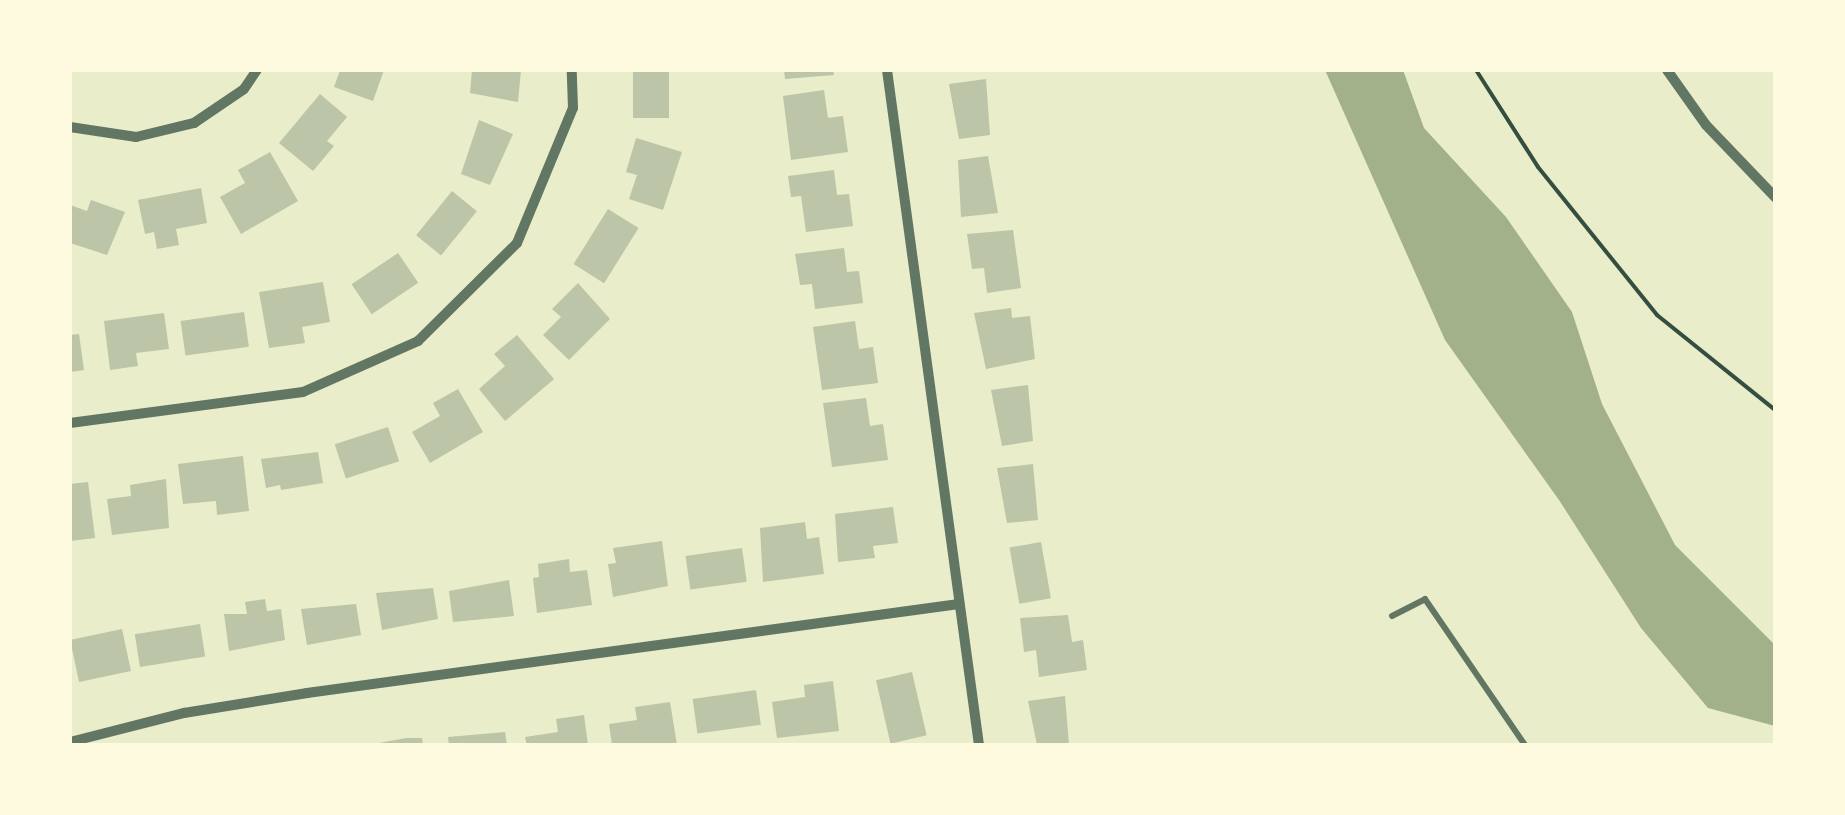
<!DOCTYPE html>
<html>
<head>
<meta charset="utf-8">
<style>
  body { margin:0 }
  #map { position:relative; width:1845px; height:815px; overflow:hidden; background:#e9edc9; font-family:Mulish,sans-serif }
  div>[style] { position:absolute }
  .water>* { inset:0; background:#a3b18a }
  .building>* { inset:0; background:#bcc5a7; transform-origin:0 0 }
  .path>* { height:4px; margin:-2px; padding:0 2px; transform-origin:2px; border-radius:2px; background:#344e41 }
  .service>* { height:6px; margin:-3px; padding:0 3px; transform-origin:3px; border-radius:3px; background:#617663 }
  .minor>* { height:10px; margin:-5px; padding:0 5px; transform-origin:5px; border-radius:5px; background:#617663 }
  span { translate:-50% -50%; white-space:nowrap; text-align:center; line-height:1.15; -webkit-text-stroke:8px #fefae0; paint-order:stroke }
  .frame { position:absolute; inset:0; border:72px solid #fefae0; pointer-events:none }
</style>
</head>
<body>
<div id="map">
  <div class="water">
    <div style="clip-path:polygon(1325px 70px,1403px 70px,1424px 128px,1506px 217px,1572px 312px,1602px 404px,1675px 545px,1775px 645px,1775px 726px,1708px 708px,1641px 628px,1559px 500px,1445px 340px)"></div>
  </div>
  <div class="building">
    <div style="clip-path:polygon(340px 70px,384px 70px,373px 101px,334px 87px)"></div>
    <div style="clip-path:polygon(472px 70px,521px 70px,518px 102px,470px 93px)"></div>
    <div style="left:633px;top:70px;width:36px;height:48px"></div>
    <div style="clip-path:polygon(784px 70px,833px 70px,834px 75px,785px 79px)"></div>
    <div style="clip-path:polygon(986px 79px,990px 135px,959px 139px,949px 84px)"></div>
    <div style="clip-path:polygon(824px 90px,828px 118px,843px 116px,848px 152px,791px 160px,783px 96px)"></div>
    <div style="clip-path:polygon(320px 94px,347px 117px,327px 141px,334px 146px,313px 171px,279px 143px)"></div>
    <div style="clip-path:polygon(479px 120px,513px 134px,490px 185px,461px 174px)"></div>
    <div style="clip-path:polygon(636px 138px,682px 152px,663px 210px,629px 199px,637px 175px,626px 172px)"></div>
    <div style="clip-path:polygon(270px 152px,298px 201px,241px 234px,220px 197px,245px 183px,238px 170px)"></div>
    <div style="clip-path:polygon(988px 156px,998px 213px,961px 217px,958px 160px)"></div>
    <div style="clip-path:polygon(834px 170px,837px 195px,849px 194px,853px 226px,806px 232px,801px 196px,791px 197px,788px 176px)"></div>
    <div style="clip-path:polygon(201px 188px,207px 223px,176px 229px,179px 245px,157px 249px,154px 232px,145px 234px,138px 200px)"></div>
    <div style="left:452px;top:191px;width:32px;height:57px;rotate:39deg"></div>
    <div style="clip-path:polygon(91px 200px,125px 212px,107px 255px,70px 243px,70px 205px,87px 211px)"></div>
    <div style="left:608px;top:209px;width:36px;height:65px;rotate:32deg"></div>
    <div style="clip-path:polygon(1013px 230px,1021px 288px,987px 293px,984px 268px,972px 269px,967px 234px)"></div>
    <div style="clip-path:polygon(844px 248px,847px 272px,859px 271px,863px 303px,815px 309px,812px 284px,800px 285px,795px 254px)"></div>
    <div style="left:398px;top:253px;width:36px;height:56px;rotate:56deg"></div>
    <div style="clip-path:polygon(323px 282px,330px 322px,302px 327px,305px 343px,269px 348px,259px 292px)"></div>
    <div style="clip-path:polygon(578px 283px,610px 319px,569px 360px,543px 335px,561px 317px,552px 309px)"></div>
    <div style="clip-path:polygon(1011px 308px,1012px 318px,1030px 316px,1035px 359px,986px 369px,974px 313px)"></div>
    <div style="left:244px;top:312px;width:35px;height:64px;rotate:82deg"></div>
    <div style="clip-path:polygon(164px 313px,169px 349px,136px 353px,138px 366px,110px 370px,104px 321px)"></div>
    <div style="clip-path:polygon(855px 321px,859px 349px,873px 347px,878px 383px,822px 390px,813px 327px)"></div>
    <div style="clip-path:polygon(79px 334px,84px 370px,70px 372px,70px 335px)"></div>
    <div style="clip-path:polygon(517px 335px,554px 379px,505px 421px,479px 389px,505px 366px,494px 354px)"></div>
    <div style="clip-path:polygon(1028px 385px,1033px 441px,1002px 446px,991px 390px)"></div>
    <div style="clip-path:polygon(458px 389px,483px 432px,430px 463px,412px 432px,440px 416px,433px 403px)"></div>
    <div style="clip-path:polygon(866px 398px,870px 426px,883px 424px,888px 460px,832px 467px,823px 403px)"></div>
    <div style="left:388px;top:427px;width:36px;height:56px;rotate:72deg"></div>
    <div style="clip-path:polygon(318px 452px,323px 483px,281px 490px,280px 485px,266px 488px,261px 459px)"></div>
    <div style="clip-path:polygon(243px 456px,249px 511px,217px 515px,216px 501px,183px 504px,178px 464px)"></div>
    <div style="clip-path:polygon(1033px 464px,1038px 520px,1007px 523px,997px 468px)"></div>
    <div style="clip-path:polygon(166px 479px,169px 528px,112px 535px,107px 499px,131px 496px,130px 485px)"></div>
    <div style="clip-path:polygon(88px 482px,95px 538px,70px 541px,70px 484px)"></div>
    <div style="clip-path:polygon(893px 507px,898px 543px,873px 546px,875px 558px,838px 562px,835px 514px)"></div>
    <div style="clip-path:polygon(805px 522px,807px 539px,819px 537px,824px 574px,763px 582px,760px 528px)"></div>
    <div style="clip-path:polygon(662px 541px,668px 586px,613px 597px,608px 564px,616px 563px,613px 548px)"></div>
    <div style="left:1041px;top:542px;width:57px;height:32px;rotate:80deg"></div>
    <div style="left:742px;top:548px;width:34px;height:57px;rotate:82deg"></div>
    <div style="clip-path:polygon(569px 559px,570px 572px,587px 570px,592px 605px,537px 613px,533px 578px,539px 577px,538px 564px)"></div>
    <div style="clip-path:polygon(509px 580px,514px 616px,453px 622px,449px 591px)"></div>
    <div style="clip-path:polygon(433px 588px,438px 619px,382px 630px,376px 593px)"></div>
    <div style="clip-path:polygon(265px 599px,267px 611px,281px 609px,285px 640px,229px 651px,224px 614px,247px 614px,245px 602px)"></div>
    <div style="clip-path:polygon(356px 604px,361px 635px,307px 645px,301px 609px)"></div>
    <div style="clip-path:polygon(1068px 615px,1072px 642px,1083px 640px,1087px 670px,1039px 677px,1036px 650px,1024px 652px,1020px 618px)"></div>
    <div style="left:200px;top:624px;width:33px;height:66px;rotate:81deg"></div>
    <div style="left:122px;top:629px;width:43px;height:53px;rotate:78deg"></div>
    <div style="left:912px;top:672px;width:65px;height:37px;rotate:77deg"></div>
    <div style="clip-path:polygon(833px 681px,839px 731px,777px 738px,772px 702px,805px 697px,804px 685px)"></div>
    <div style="left:756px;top:690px;width:35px;height:64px;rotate:82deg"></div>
    <div style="clip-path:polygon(1065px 696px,1069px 745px,1037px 745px,1028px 701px)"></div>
    <div style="clip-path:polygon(670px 702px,677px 745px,612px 745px,609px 724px,637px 720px,635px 707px)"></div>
    <div style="clip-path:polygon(584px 715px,588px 745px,527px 745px,525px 737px,558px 732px,556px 719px)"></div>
    <div style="clip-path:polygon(505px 732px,507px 745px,449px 745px,448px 737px)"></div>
    <div style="clip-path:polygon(406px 738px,422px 738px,423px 745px,368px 745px)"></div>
  </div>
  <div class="path">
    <div style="left:1476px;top:70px;width:115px;rotate:57.4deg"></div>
    <div style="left:1538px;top:167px;width:190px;rotate:51.2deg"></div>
    <div style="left:1657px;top:315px;width:151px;rotate:38.8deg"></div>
  </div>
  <div class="service">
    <div style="left:1392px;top:616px;width:37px;rotate:-27deg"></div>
    <div style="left:1425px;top:599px;width:177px;rotate:55.6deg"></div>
  </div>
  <div class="minor">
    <div style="left:887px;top:70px;width:681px;rotate:82.24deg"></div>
    <div style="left:1667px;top:70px;width:67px;rotate:54.7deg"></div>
    <div style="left:1706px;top:125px;width:100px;rotate:46.2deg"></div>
    <div style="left:70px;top:127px;width:67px;rotate:8.6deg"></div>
    <div style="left:136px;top:137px;width:60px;rotate:-13.6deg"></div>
    <div style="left:194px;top:123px;width:60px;rotate:-34.2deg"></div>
    <div style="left:244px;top:89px;width:23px;rotate:-56deg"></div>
    <div style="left:70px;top:423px;width:235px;rotate:-7.6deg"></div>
    <div style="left:303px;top:392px;width:126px;rotate:-23.9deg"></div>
    <div style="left:418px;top:341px;width:139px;rotate:-44.7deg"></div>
    <div style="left:517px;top:243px;width:146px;rotate:-67.5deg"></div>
    <div style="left:573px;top:108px;width:38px;rotate:-92deg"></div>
    <div style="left:70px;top:742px;width:118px;rotate:-14.3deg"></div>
    <div style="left:184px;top:713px;width:125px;rotate:-9.2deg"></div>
    <div style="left:307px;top:693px;width:658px;rotate:-7.77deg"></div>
  </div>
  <div class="frame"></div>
</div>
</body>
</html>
